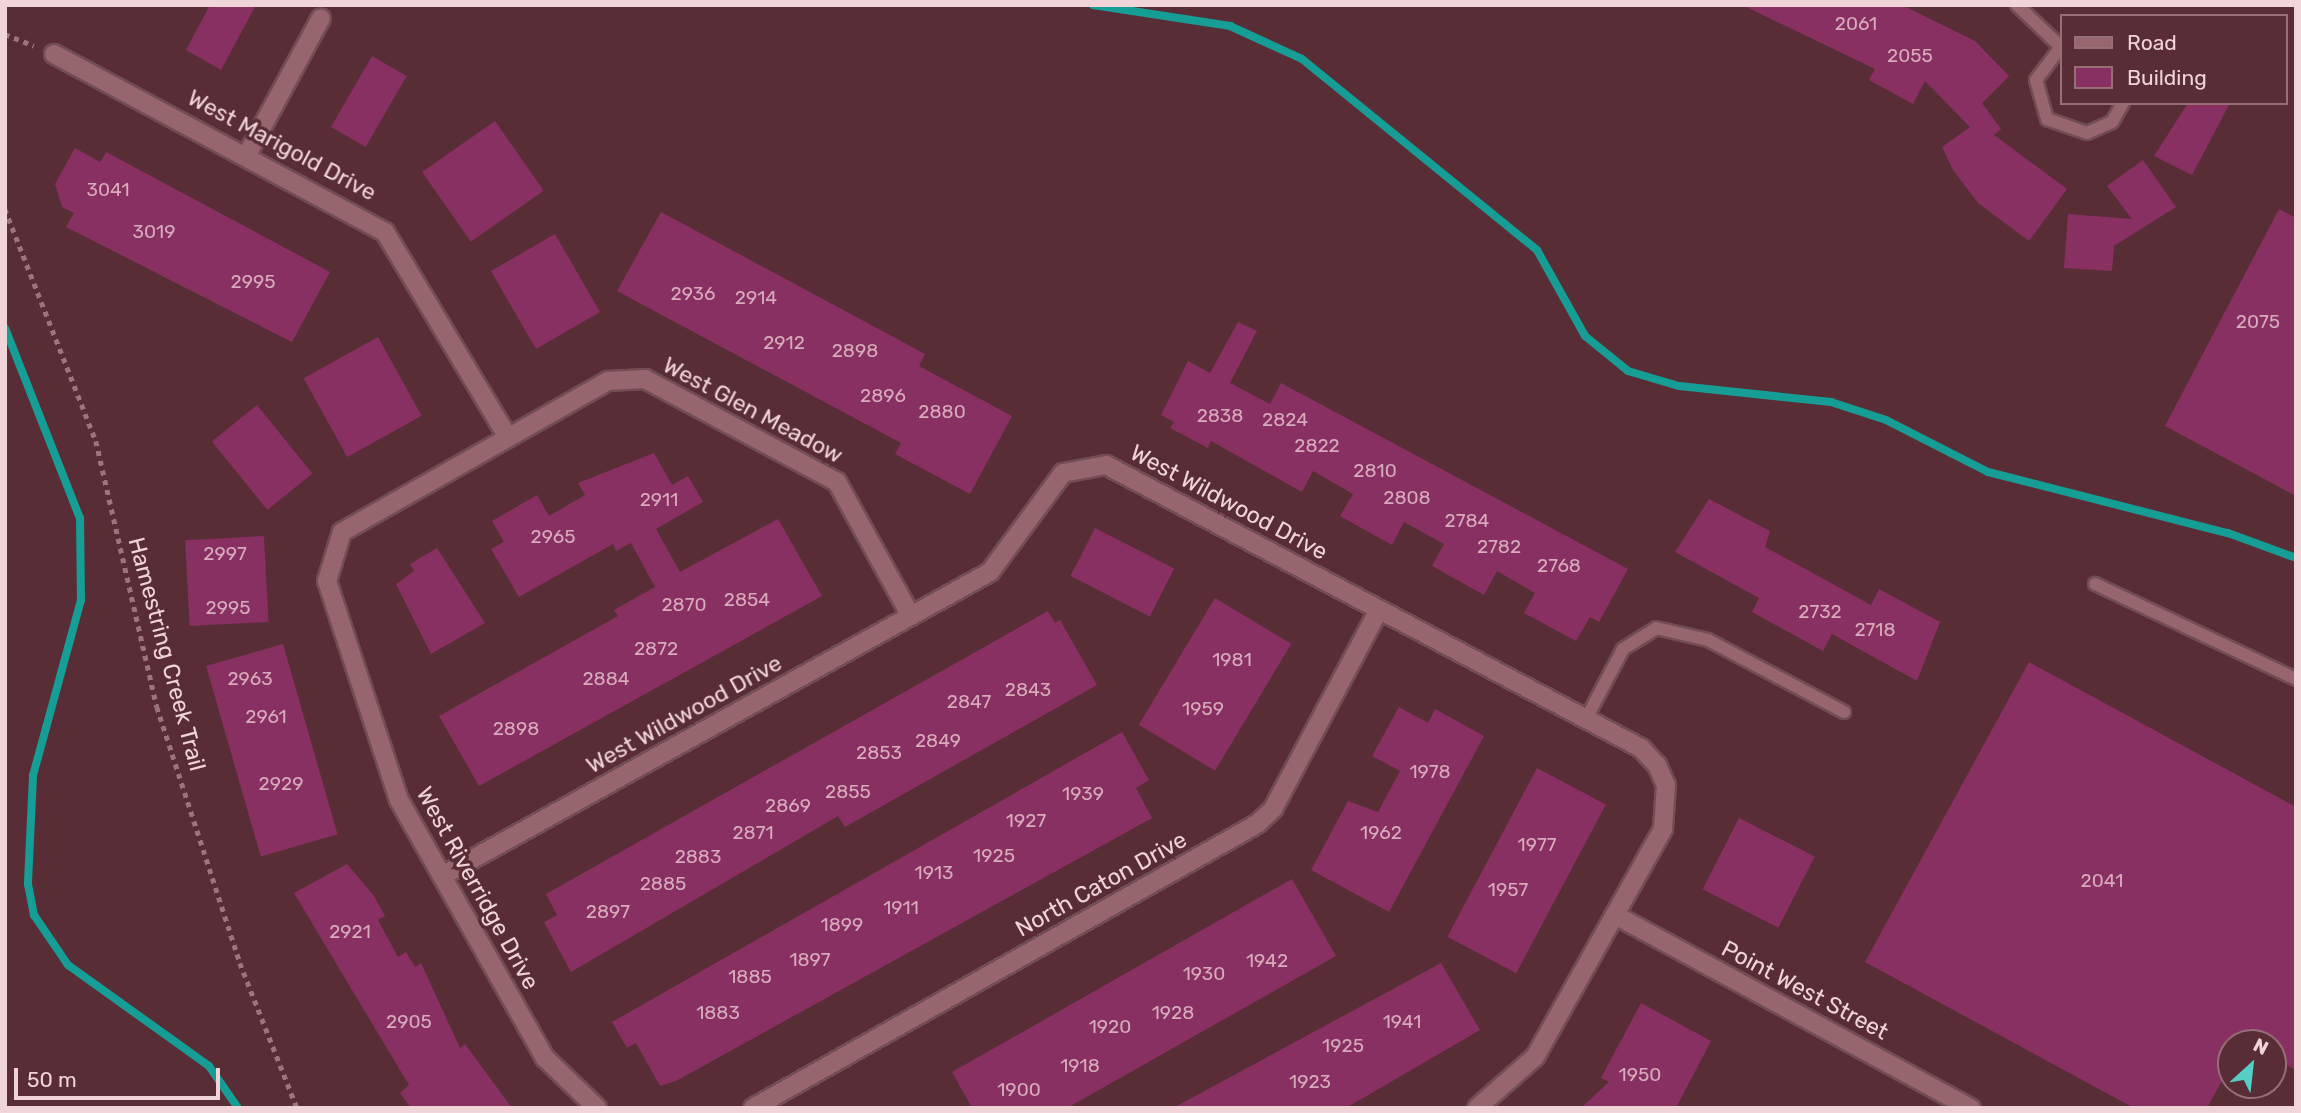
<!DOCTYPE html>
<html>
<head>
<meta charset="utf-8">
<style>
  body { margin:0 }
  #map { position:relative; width:2301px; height:1113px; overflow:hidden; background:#592d35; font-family:Rubik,sans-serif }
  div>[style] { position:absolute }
  .stream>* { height:8px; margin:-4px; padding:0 4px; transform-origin:4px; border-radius:4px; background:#169e96 }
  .building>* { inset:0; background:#883062; transform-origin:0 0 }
  .path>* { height:4.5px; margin-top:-2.25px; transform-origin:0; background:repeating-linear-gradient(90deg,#9b757c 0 5px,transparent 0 10px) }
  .roads { filter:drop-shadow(2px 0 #724d55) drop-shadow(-2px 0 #724d55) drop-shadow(0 2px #724d55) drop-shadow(0 -2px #724d55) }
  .lane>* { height:12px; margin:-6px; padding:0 6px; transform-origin:6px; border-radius:6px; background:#96656d }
  .street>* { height:18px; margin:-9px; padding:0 9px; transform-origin:9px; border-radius:9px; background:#96656d }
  span { translate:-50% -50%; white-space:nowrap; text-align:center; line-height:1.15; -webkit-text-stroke:7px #592d35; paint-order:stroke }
  .number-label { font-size:19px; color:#d7abba }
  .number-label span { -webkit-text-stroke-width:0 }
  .street-label { font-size:23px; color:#f1d4d8 }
  .frame { position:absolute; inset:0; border:7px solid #f1d4d8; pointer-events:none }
  .legend { position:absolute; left:2060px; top:14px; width:228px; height:91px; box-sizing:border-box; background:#592d35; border:2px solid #967076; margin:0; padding:9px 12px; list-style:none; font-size:21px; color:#f1d4d8 }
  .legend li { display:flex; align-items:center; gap:14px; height:35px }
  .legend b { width:35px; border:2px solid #967076 }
  .north { position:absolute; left:2217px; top:1029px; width:70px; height:70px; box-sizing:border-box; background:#592d35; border:2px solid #967076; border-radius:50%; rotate:27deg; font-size:19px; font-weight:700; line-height:28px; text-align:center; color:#f1d4d8 }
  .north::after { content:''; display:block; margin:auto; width:24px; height:32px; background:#55cec5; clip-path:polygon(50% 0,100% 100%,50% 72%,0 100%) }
  .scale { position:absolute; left:14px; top:1068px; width:206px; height:32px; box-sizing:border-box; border:4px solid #f1d4d8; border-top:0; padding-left:9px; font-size:21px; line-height:24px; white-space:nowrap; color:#f1d4d8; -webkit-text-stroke:5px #592d35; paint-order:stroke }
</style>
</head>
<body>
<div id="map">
  <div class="stream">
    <div style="left:1093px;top:5px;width:139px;rotate:8.7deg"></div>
    <div style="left:1230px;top:26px;width:79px;rotate:24.6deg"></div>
    <div style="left:1302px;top:59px;width:303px;rotate:39.1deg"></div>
    <div style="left:1537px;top:250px;width:98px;rotate:60.8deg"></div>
    <div style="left:1585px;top:336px;width:55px;rotate:39.1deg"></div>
    <div style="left:1628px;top:371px;width:53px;rotate:16.4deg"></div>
    <div style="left:1679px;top:386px;width:153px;rotate:6deg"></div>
    <div style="left:1831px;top:402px;width:58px;rotate:18.1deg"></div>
    <div style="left:1886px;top:420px;width:114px;rotate:27deg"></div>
    <div style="left:1988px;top:472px;width:248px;rotate:14.3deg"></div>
    <div style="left:2228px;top:533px;width:72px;rotate:20.2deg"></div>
    <div style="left:5px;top:328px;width:204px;rotate:68.5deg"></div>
    <div style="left:80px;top:518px;width:82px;rotate:89.3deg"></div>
    <div style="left:81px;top:600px;width:182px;rotate:105.3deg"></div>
    <div style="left:33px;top:776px;width:108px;rotate:92.7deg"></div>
    <div style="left:28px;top:884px;width:32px;rotate:79deg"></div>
    <div style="left:34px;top:915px;width:60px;rotate:55.8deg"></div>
    <div style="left:68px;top:965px;width:173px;rotate:35.6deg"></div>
    <div style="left:209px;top:1066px;width:51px;rotate:55.4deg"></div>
  </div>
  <div class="building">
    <div style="clip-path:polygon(210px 5px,256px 5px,221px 70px,186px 50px)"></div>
    <div style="clip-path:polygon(1742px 5px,1902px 5px,1975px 41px,2009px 76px,1982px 103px,2001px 129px,1994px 135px,2067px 189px,2029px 241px,1978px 203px,1953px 170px,1942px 147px,1970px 127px,1925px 81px,1913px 104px,1869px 80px,1875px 69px)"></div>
    <div style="left:372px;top:56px;width:40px;height:82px;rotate:30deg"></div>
    <div style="clip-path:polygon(2188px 103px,2230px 103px,2192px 175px,2154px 156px)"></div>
    <div style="left:495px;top:121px;width:85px;height:89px;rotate:55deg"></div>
    <div style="clip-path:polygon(75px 148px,100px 162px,106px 152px,330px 272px,292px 342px,66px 227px,74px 213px,62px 207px,55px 184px)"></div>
    <div style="clip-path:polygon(2143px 160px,2176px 207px,2114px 246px,2112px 271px,2064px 268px,2068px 214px,2132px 219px,2107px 186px)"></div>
    <div style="clip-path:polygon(2279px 209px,2296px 218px,2296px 496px,2165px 426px)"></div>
    <div style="clip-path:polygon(661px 212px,925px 354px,919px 366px,1012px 416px,970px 494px,895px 454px,901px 443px,617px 291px)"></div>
    <div style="left:555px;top:234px;width:90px;height:74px;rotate:60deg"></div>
    <div style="clip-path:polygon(1238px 322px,1257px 331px,1230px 383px,1270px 404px,1281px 383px,1628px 569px,1599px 622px,1590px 617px,1576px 641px,1524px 613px,1535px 593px,1497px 571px,1484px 595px,1432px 566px,1444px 544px,1404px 522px,1392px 545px,1340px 516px,1353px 494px,1313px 471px,1302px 492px,1211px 441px,1208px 448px,1170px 428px,1174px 422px,1161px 415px,1188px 361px,1210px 373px)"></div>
    <div style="left:378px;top:337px;width:90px;height:85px;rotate:61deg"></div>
    <div style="left:257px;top:405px;width:88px;height:58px;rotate:51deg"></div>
    <div style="clip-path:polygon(654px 453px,672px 485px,688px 476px,703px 502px,656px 529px,680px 572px,778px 519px,822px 596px,479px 786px,439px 716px,618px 616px,614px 610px,655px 587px,631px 543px,616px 551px,613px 544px,519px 597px,491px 549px,504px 542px,492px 521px,537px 495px,549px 516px,585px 495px,578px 483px)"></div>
    <div style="clip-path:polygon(1709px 499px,1770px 531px,1765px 547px,1871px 605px,1879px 589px,1940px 622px,1917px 681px,1832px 634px,1823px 651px,1752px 612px,1759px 598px,1675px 552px)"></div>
    <div style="left:1095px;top:528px;width:89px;height:54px;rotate:27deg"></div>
    <div style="left:264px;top:536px;width:86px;height:79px;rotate:87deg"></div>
    <div style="clip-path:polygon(437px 548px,485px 623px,431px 654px,396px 584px,414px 571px,410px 564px)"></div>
    <div style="left:1215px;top:598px;width:89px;height:148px;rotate:31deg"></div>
    <div style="clip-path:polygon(1048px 611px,1055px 623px,1060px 620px,1097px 685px,845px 827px,838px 816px,571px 972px,544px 922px,557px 915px,546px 894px)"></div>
    <div style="left:283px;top:644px;width:198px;height:80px;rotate:74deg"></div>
    <div style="clip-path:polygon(2029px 662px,2296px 807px,2296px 1070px,2273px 1058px,2273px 1043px,2231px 1043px,2231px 1064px,2207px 1108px,2134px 1108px,1865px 962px)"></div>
    <div style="clip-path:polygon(1399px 707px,1428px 723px,1435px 709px,1484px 736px,1389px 912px,1311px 870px,1348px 801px,1378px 812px,1400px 771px,1372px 756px)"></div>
    <div style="clip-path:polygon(1122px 732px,1149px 780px,1136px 788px,1152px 818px,676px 1081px,660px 1086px,636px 1043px,627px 1048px,612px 1022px)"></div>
    <div style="left:1537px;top:768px;width:78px;height:191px;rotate:28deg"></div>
    <div style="left:1739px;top:818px;width:85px;height:80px;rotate:27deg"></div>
    <div style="clip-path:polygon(347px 864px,374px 896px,385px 916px,378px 920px,398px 957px,406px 952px,415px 967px,421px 963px,460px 1048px,465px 1044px,512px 1108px,411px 1108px,400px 1093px,409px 1085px,294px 893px)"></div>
    <div style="clip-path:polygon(1292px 879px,1336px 956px,1067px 1108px,972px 1108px,952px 1072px)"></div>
    <div style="clip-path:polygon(1441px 963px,1480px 1030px,1346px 1108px,1173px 1108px)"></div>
    <div style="clip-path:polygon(1641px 1003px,1711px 1041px,1676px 1108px,1581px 1108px,1609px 1082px,1601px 1078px)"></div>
  </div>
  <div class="path">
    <div style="left:5px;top:34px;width:31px;rotate:22deg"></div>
    <div style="left:5px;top:209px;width:249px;rotate:68.6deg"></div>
    <div style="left:96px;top:441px;width:273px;rotate:77.1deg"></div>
    <div style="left:157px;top:707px;width:269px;rotate:72deg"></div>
    <div style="left:240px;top:963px;width:156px;rotate:68.5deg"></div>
  </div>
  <div class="roads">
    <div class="lane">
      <div style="left:2017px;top:5px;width:61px;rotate:43.7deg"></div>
      <div style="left:2061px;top:47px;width:41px;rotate:127.1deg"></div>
      <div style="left:2036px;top:80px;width:41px;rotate:74.2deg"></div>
      <div style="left:2047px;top:119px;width:42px;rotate:19.3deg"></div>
      <div style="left:2087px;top:133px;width:27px;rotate:-24deg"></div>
      <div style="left:2112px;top:122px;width:22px;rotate:-60deg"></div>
      <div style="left:2095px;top:584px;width:222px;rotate:25.3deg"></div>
      <div style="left:1586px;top:719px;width:79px;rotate:-62.1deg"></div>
      <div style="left:1623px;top:649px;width:39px;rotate:-32deg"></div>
      <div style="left:1656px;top:628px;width:53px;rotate:13deg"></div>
      <div style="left:1708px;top:640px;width:154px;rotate:27.9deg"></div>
    </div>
    <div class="street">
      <div style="left:54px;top:54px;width:376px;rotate:28.3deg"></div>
      <div style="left:385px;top:232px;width:238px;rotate:59.1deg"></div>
      <div style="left:248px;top:153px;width:153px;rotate:-61.6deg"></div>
      <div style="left:442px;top:876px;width:627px;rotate:-29.02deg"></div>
      <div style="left:990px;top:572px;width:123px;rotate:-53.6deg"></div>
      <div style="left:1063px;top:473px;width:44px;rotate:-10.5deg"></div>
      <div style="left:1106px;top:465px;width:605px;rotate:27.88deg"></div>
      <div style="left:1641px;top:748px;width:23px;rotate:47deg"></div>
      <div style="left:1657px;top:765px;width:22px;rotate:66deg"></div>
      <div style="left:1666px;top:785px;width:44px;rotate:93.9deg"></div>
      <div style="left:1663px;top:829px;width:261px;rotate:119.3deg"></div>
      <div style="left:1535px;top:1057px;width:77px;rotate:138.7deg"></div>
      <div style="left:1615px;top:915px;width:405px;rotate:28.5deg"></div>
      <div style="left:597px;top:1108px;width:72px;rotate:-136.1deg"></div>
      <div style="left:545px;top:1058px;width:296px;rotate:-119.5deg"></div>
      <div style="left:399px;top:800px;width:231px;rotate:-108.2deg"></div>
      <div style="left:327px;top:581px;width:51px;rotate:-73deg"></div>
      <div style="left:342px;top:532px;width:306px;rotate:-29.6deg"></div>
      <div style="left:608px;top:381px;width:37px;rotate:-3deg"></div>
      <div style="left:645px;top:379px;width:218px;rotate:28.2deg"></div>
      <div style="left:837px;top:482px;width:153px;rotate:61.1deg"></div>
      <div style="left:753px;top:1108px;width:579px;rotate:-29.4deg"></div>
      <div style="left:1257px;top:824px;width:22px;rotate:-43deg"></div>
      <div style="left:1273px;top:809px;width:225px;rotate:-62deg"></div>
    </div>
  </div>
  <div class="number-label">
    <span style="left:1856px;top:24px">2061</span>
    <span style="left:1910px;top:56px">2055</span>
    <span style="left:108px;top:190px">3041</span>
    <span style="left:154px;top:232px">3019</span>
    <span style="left:253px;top:282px">2995</span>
    <span style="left:693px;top:294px">2936</span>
    <span style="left:756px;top:298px">2914</span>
    <span style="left:2258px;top:322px">2075</span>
    <span style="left:784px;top:343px">2912</span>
    <span style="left:855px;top:351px">2898</span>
    <span style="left:883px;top:396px">2896</span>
    <span style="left:942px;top:412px">2880</span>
    <span style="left:1220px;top:416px">2838</span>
    <span style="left:1285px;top:420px">2824</span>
    <span style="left:1317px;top:446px">2822</span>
    <span style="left:1375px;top:471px">2810</span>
    <span style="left:1407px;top:498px">2808</span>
    <span style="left:659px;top:500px">2911</span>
    <span style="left:1467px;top:521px">2784</span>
    <span style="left:553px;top:537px">2965</span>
    <span style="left:1499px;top:547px">2782</span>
    <span style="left:225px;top:554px">2997</span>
    <span style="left:1559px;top:566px">2768</span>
    <span style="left:747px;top:600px">2854</span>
    <span style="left:684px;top:605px">2870</span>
    <span style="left:228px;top:608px">2995</span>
    <span style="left:1820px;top:612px">2732</span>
    <span style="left:1875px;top:630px">2718</span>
    <span style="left:656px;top:649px">2872</span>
    <span style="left:1232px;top:660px">1981</span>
    <span style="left:250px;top:679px">2963</span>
    <span style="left:606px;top:679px">2884</span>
    <span style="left:1028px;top:690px">2843</span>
    <span style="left:969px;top:702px">2847</span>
    <span style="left:1203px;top:709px">1959</span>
    <span style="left:266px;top:717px">2961</span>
    <span style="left:516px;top:729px">2898</span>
    <span style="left:938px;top:741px">2849</span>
    <span style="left:879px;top:753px">2853</span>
    <span style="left:1430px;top:772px">1978</span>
    <span style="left:281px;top:784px">2929</span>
    <span style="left:848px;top:792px">2855</span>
    <span style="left:1083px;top:794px">1939</span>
    <span style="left:788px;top:806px">2869</span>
    <span style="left:1026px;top:821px">1927</span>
    <span style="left:753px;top:833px">2871</span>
    <span style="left:1381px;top:833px">1962</span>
    <span style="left:1537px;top:845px">1977</span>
    <span style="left:994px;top:856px">1925</span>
    <span style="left:698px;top:857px">2883</span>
    <span style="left:934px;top:873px">1913</span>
    <span style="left:2102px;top:881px">2041</span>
    <span style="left:663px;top:884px">2885</span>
    <span style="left:1508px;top:890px">1957</span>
    <span style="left:901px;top:908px">1911</span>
    <span style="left:608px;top:912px">2897</span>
    <span style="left:842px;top:925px">1899</span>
    <span style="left:350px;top:932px">2921</span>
    <span style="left:810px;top:960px">1897</span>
    <span style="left:1267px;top:961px">1942</span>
    <span style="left:1204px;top:974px">1930</span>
    <span style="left:750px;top:977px">1885</span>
    <span style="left:718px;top:1013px">1883</span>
    <span style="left:1173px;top:1013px">1928</span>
    <span style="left:409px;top:1022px">2905</span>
    <span style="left:1402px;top:1022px">1941</span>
    <span style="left:1110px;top:1027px">1920</span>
    <span style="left:1343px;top:1046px">1925</span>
    <span style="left:1080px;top:1066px">1918</span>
    <span style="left:1640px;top:1075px">1950</span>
    <span style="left:1310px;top:1082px">1923</span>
    <span style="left:1019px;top:1090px">1900</span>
  </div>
  <div class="street-label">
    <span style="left:282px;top:145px;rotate:28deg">West Marigold Drive</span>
    <span style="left:753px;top:410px;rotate:28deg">West Glen Meadow</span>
    <span style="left:1229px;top:502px;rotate:28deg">West Wildwood Drive</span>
    <span style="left:167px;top:654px;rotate:75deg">Hamestring Creek Trail</span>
    <span style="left:684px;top:714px;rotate:-29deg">West Wildwood Drive</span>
    <span style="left:1101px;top:884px;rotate:-29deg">North Caton Drive</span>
    <span style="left:478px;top:888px;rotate:61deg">West Riverridge Drive</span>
    <span style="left:1805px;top:990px;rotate:28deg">Point West Street</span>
  </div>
  <div class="frame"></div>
  <ul class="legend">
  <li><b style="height:9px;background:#96656d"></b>Road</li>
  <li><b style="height:19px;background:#883062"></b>Building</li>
  </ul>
  <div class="north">N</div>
  <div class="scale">50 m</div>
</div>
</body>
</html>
